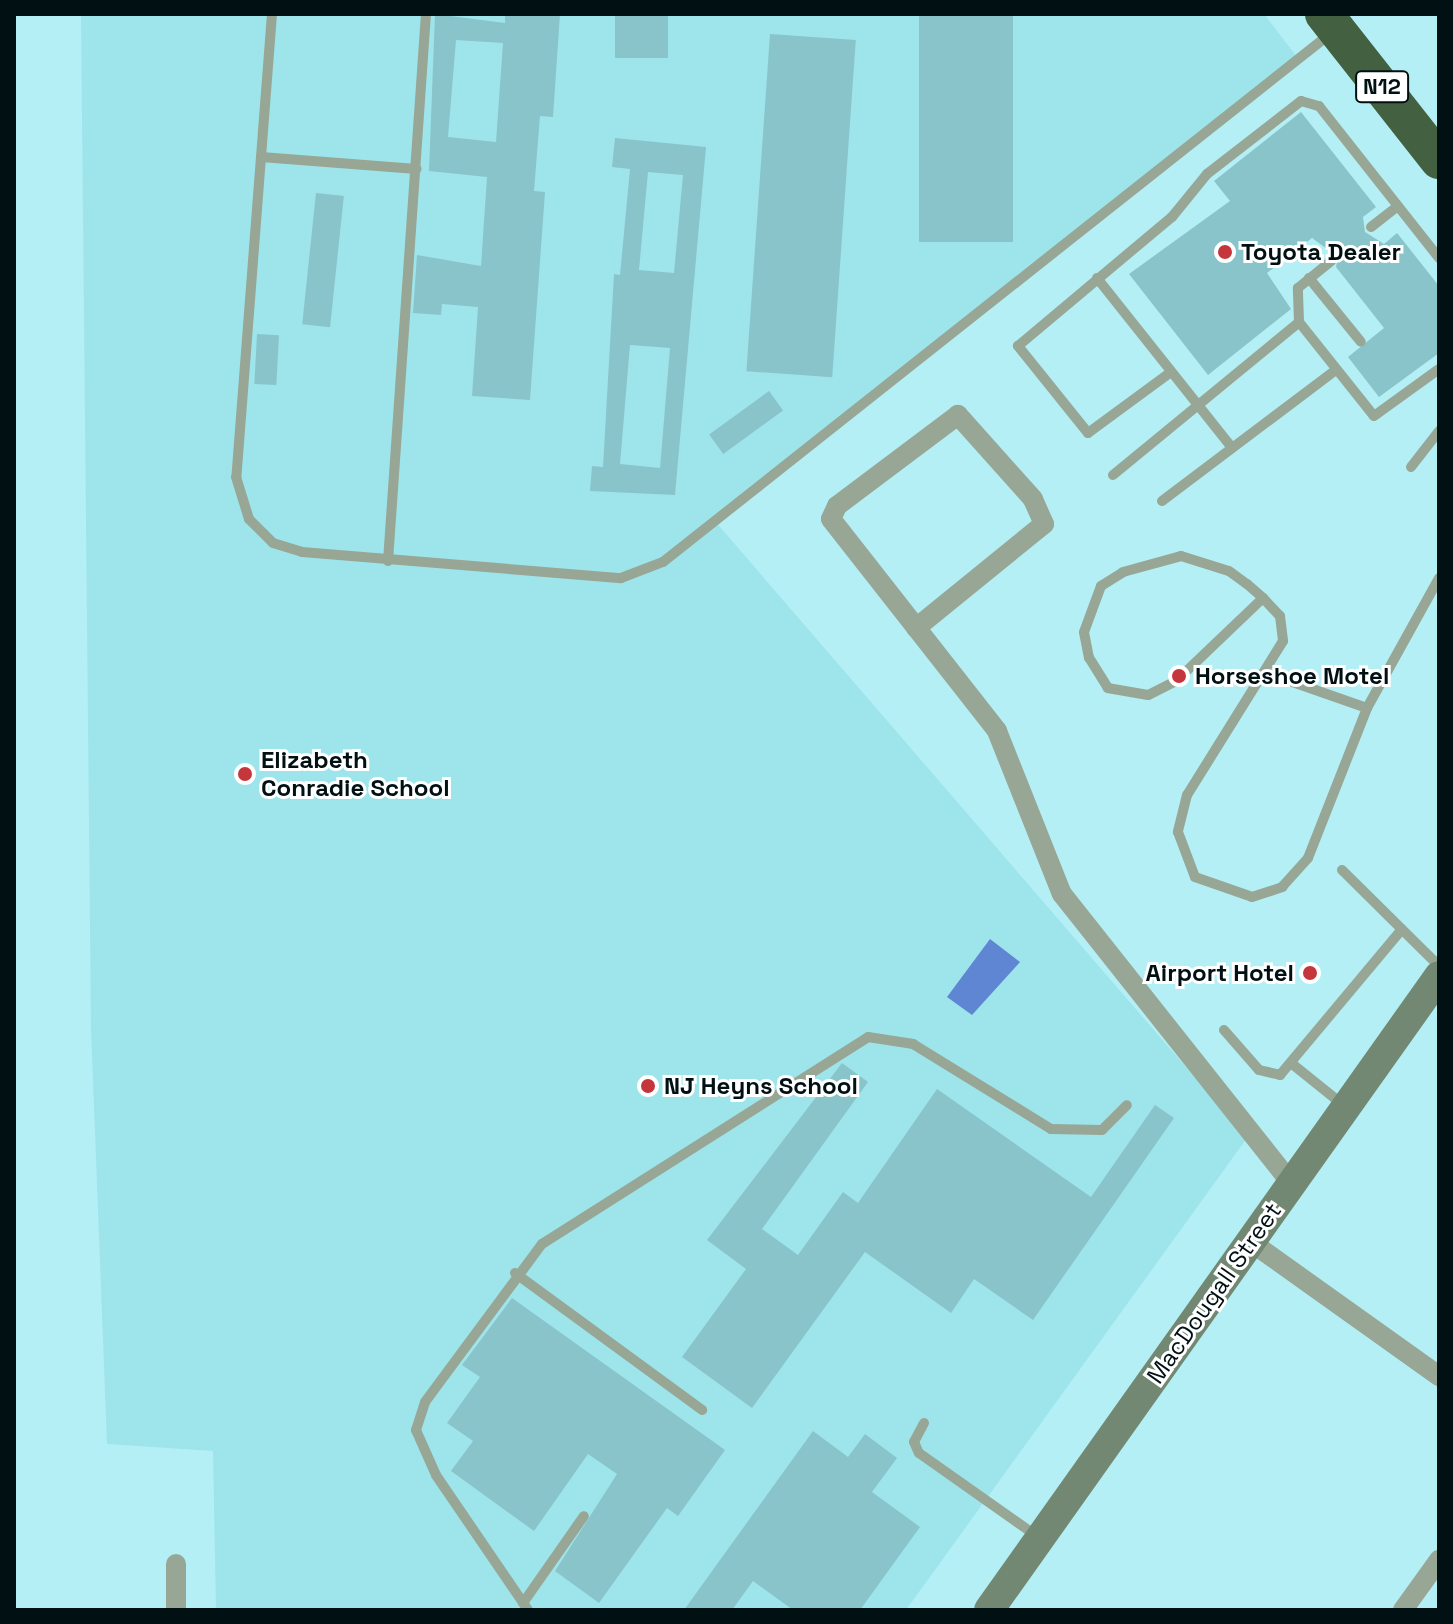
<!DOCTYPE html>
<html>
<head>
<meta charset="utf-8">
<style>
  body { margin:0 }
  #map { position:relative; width:1453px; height:1624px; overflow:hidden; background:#b3eff5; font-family:"Space Grotesk",sans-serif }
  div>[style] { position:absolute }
  .built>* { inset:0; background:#9de5eb }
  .water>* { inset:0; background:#5f86d3 }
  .building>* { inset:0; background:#89c4ca; transform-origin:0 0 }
  .lane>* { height:10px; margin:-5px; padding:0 5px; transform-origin:5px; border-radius:5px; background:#98a696 }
  .street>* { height:20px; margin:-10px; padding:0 10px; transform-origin:10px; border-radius:10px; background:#98a696 }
  .secondary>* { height:30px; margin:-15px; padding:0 15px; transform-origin:15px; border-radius:15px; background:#738872 }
  .highway>* { height:38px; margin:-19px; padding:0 19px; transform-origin:19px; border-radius:19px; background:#436041 }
  .dots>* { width:22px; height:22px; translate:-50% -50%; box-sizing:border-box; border:4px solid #fff; border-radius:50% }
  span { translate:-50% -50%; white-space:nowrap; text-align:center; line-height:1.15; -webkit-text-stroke:6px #fff; paint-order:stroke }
  .shield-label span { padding:2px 6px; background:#fff; border:2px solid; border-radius:6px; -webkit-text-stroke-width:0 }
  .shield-label { font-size:22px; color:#001013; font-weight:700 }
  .poi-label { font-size:24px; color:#001013; font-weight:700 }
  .left { translate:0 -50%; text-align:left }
  .right { translate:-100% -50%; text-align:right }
  .street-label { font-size:24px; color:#001013 }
  .frame { position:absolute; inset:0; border:16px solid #001013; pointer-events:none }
</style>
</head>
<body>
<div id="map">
  <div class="built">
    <div style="clip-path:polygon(81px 14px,1264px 14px,1300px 61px,714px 520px,1247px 1138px,906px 1610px,216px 1610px,213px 1451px,107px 1444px,91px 1028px)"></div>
  </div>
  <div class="water">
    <div style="clip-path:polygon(990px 939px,1020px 962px,972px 1015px,947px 997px)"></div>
  </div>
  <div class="building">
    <div style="clip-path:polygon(evenodd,435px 14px,505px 23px,505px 14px,560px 14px,553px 117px,540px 116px,534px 191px,545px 192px,530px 400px,472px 396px,478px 307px,442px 304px,441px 315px,413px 313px,417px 255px,481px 266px,487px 177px,429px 171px,435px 14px,456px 40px,503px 43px,496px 142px,448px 137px,456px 40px)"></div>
    <div style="left:615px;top:14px;width:53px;height:44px"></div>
    <div style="left:919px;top:14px;width:94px;height:228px"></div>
    <div style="left:770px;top:34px;width:86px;height:338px;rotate:4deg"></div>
    <div style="clip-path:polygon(1301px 112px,1376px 207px,1363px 217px,1365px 232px,1384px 244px,1397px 233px,1439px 286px,1439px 353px,1379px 397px,1348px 357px,1384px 328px,1336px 267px,1338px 257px,1312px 238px,1267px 273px,1291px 309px,1208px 375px,1129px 274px,1230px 201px,1214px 181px)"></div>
    <div style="clip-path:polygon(evenodd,615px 138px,706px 147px,675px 495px,590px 491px,592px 466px,603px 467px,614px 274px,620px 275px,630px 169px,612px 167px,615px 138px,648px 172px,683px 175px,674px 273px,639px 270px,648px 172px,615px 138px,630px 345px,670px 348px,660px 468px,620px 464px,630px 345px)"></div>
    <div style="left:316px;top:193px;width:28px;height:132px;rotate:6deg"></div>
    <div style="left:257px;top:334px;width:22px;height:50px;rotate:3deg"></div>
    <div style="left:769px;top:391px;width:24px;height:74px;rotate:54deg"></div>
    <div style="clip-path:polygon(842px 1063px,868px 1082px,762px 1229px,798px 1255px,843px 1192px,858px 1203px,937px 1089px,1091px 1197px,1155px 1105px,1174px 1118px,1033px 1320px,974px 1279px,951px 1313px,865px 1252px,752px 1408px,682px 1357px,746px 1269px,707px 1240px)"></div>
    <div style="clip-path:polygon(512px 1298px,725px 1450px,678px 1516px,667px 1508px,599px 1603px,555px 1571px,617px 1474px,588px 1454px,534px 1531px,451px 1471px,473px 1441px,447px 1423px,480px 1377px,462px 1365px)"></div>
    <div style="clip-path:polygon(813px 1431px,848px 1457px,865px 1434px,897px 1458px,872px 1492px,920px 1527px,860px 1610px,793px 1610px,753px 1581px,732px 1610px,684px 1610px)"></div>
  </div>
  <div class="lane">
    <div style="left:272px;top:14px;width:464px;rotate:94.4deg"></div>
    <div style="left:236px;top:477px;width:44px;rotate:72.8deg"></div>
    <div style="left:249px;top:519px;width:34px;rotate:45deg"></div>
    <div style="left:273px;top:543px;width:30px;rotate:17deg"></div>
    <div style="left:302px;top:552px;width:320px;rotate:4.7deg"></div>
    <div style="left:621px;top:578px;width:45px;rotate:-20.9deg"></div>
    <div style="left:663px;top:562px;width:851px;rotate:-38.37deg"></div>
    <div style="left:261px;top:157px;width:156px;rotate:4.4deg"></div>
    <div style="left:1371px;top:227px;width:34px;rotate:-38deg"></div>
    <div style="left:1097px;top:278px;width:217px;rotate:51.5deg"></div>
    <div style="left:1309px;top:278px;width:82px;rotate:50.9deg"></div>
    <div style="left:1299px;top:322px;width:120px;rotate:51.4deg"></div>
    <div style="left:1374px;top:416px;width:80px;rotate:-35.9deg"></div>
    <div style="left:1171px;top:372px;width:103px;rotate:143.7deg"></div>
    <div style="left:1088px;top:433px;width:112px;rotate:-128.8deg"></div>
    <div style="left:1018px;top:346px;width:201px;rotate:-40deg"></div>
    <div style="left:1172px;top:217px;width:55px;rotate:-50.9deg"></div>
    <div style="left:1207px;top:174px;width:119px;rotate:-37.8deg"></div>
    <div style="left:1301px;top:101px;width:19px;rotate:16deg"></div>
    <div style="left:1319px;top:106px;width:194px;rotate:51.7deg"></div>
    <div style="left:1411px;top:467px;width:46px;rotate:-52.1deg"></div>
    <div style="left:1113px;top:475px;width:241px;rotate:-39.4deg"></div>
    <div style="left:1299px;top:322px;width:34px;rotate:-92deg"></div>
    <div style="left:1298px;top:288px;width:43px;rotate:-39.3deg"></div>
    <div style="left:1162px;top:501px;width:218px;rotate:-37deg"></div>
    <div style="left:388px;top:561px;width:548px;rotate:-86.03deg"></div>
    <div style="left:1263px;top:598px;width:120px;rotate:136.3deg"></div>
    <div style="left:1176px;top:681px;width:31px;rotate:153deg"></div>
    <div style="left:1148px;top:695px;width:41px;rotate:-170.1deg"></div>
    <div style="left:1108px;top:688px;width:36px;rotate:-122deg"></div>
    <div style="left:1089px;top:658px;width:26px;rotate:-101deg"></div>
    <div style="left:1084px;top:632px;width:49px;rotate:-69.7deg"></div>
    <div style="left:1101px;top:586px;width:26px;rotate:-32deg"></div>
    <div style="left:1123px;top:572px;width:60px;rotate:-15.4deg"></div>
    <div style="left:1181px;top:556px;width:50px;rotate:17.4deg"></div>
    <div style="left:1229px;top:571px;width:22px;rotate:36deg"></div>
    <div style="left:1247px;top:584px;width:21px;rotate:41deg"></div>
    <div style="left:1263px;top:598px;width:25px;rotate:47deg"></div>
    <div style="left:1280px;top:616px;width:25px;rotate:83deg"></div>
    <div style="left:1283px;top:641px;width:181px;rotate:121.9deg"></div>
    <div style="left:1187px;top:795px;width:38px;rotate:104deg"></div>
    <div style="left:1178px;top:832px;width:48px;rotate:69.3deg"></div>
    <div style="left:1195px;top:877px;width:60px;rotate:19.3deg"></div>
    <div style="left:1252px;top:897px;width:32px;rotate:-18deg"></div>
    <div style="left:1282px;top:887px;width:39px;rotate:-48deg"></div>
    <div style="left:1308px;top:858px;width:161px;rotate:-68.5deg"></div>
    <div style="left:1367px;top:708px;width:149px;rotate:-61deg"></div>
    <div style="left:1264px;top:672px;width:109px;rotate:19.3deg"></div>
    <div style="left:1342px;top:870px;width:136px;rotate:44.7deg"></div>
    <div style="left:1224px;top:1030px;width:53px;rotate:48.8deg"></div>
    <div style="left:1259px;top:1070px;width:22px;rotate:13deg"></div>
    <div style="left:1280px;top:1075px;width:190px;rotate:-50.1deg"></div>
    <div style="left:1291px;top:1063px;width:65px;rotate:38.8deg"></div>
    <div style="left:515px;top:1273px;width:232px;rotate:36.2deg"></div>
    <div style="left:924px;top:1423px;width:21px;rotate:118deg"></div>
    <div style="left:914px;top:1442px;width:12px;rotate:66deg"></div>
    <div style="left:919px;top:1453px;width:146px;rotate:35.2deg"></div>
    <div style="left:523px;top:1603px;width:106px;rotate:-55deg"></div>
    <div style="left:528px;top:1610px;width:163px;rotate:-124.3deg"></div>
    <div style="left:436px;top:1475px;width:49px;rotate:-114deg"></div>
    <div style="left:416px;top:1430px;width:29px;rotate:-72deg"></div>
    <div style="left:425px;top:1402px;width:197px;rotate:-53.5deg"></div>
    <div style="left:542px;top:1244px;width:386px;rotate:-32.4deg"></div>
    <div style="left:868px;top:1037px;width:46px;rotate:8.8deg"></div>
    <div style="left:913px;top:1044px;width:162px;rotate:31.6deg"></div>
    <div style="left:1051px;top:1129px;width:51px;rotate:1.1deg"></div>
    <div style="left:1102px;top:1130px;width:35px;rotate:-45deg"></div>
  </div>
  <div class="street">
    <div style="left:916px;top:628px;width:165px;rotate:-39.1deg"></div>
    <div style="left:1044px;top:524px;width:27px;rotate:-114deg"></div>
    <div style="left:1033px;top:499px;width:113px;rotate:-131.8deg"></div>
    <div style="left:958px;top:415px;width:151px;rotate:143.1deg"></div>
    <div style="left:837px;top:506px;width:14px;rotate:115deg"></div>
    <div style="left:831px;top:519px;width:269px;rotate:51.9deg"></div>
    <div style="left:997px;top:731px;width:175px;rotate:68.3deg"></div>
    <div style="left:1062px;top:894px;width:370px;rotate:51.6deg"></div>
    <div style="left:1251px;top:1242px;width:231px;rotate:35.5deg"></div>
    <div style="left:176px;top:1564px;width:46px;rotate:90deg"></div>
    <div style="left:1403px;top:1610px;width:62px;rotate:-54.2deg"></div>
  </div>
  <div class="secondary">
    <div style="left:989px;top:1610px;width:777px;rotate:-54.63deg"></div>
  </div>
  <div class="highway">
    <div style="left:1324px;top:14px;width:186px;rotate:51.8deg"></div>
  </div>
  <div class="dots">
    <div style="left:1225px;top:252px;background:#c5363c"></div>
    <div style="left:1179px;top:676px;background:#c5363c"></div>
    <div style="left:245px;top:774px;background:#c5363c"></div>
    <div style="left:1310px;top:973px;background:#c5363c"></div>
    <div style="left:648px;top:1086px;background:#c5363c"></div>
  </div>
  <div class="shield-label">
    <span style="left:1382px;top:87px">N12</span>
  </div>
  <div class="poi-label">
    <span class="left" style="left:1241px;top:252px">Toyota Dealer</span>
    <span class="left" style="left:1195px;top:676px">Horseshoe Motel</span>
    <span class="left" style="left:261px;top:774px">Elizabeth<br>Conradie School</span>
    <span class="right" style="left:1294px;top:973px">Airport Hotel</span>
    <span class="left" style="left:664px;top:1086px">NJ Heyns School</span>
  </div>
  <div class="street-label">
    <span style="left:1214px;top:1293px;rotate:-55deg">MacDougall Street</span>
  </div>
  <div class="frame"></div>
</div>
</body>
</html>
